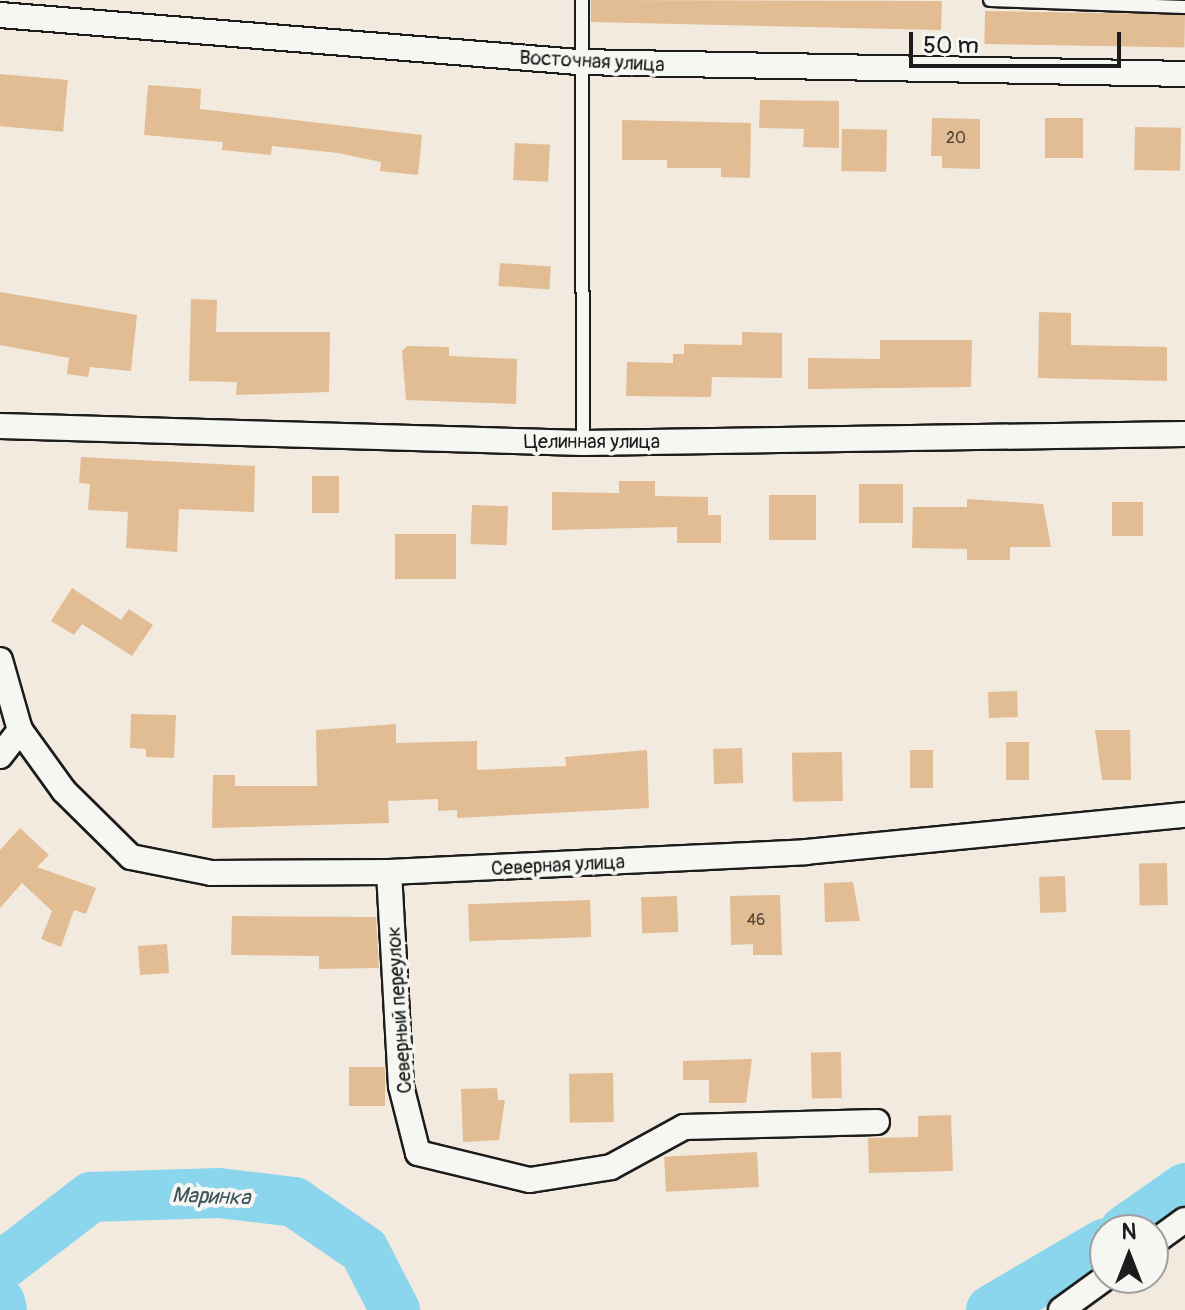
<!DOCTYPE html>
<html>
<head>
<meta charset="utf-8">
<style>
  body { margin:0 }
  #map { position:relative; width:1185px; height:1310px; overflow:hidden; background:#f2eadf; font-family:Pangolin,sans-serif }
  div>[style] { position:absolute }
  .river>* { height:50px; margin:-25px; padding:0 25px; transform-origin:25px; border-radius:25px; background:#8cd6ed }
  .building>* { inset:0; background:#e2bc93; transform-origin:0 0 }
  .roads { filter:drop-shadow(2px 0 #1c1c1c) drop-shadow(-2px 0 #1c1c1c) drop-shadow(0 2px #1c1c1c) drop-shadow(0 -2px #1c1c1c) }
  .lane>* { height:12px; margin:-6px; padding:0 6px; transform-origin:6px; border-radius:6px; background:#f6f6f2 }
  .street>* { height:24px; margin:-12px; padding:0 12px; transform-origin:12px; border-radius:12px; background:#f6f6f2 }
  span { translate:-50% -50%; white-space:nowrap; text-align:center; line-height:1.15; -webkit-text-stroke:8px #f6f6f2; paint-order:stroke }
  .number-label { font-size:16px; color:#4e443a }
  .number-label span { -webkit-text-stroke-width:0 }
  .street-label { font-size:20px; color:#1c1c1c }
  .water-label { font-size:22px; color:#3e545b; font-style:italic }
  .north { position:absolute; left:1089px; top:1214px; width:80px; height:80px; box-sizing:border-box; background:#f6f6f2; border:2px solid #9f9f9c; border-radius:50%; rotate:0deg; font-size:22px; font-weight:700; line-height:32px; text-align:center; color:#1c1c1c }
  .north::after { content:''; display:block; margin:auto; width:28px; height:36px; background:#1c1c1c; clip-path:polygon(50% 0,100% 100%,50% 72%,0 100%) }
  .scale { position:absolute; left:909px; top:32px; width:212px; height:36px; box-sizing:border-box; border:4px solid #1c1c1c; border-top:0; padding-left:10px; font-size:24px; line-height:28px; white-space:nowrap; color:#1c1c1c; -webkit-text-stroke:6px #f6f6f2; paint-order:stroke }
</style>
</head>
<body>
<div id="map">
  <div class="river">
    <div style="left:1125px;top:1230px;width:73px;rotate:-35deg"></div>
    <div style="left:0;top:1267px;width:115px;rotate:-37.6deg"></div>
    <div style="left:91px;top:1197px;width:128px;rotate:-1.8deg"></div>
    <div style="left:219px;top:1193px;width:76px;rotate:6.8deg"></div>
    <div style="left:294px;top:1202px;width:85px;rotate:34.4deg"></div>
    <div style="left:364px;top:1250px;width:68px;rotate:62.7deg"></div>
    <div style="left:0;top:1302px;width:8px;rotate:76deg"></div>
    <div style="left:991px;top:1310px;width:132px;rotate:-30.4deg"></div>
  </div>
  <div class="building">
    <div style="clip-path:polygon(591px 0,942px 1px,941px 30px,591px 22px)"></div>
    <div style="left:985px;top:11px;width:200px;height:33px;rotate:1deg"></div>
    <div style="left:0;top:74px;width:68px;height:52px;rotate:5deg"></div>
    <div style="clip-path:polygon(148px 85px,201px 89px,200px 109px,422px 135px,418px 175px,380px 171px,381px 162px,338px 153px,272px 146px,271px 155px,222px 150px,223px 142px,144px 135px)"></div>
    <div style="clip-path:polygon(760px 100px,839px 101px,839px 148px,803px 147px,804px 129px,759px 128px)"></div>
    <div style="clip-path:polygon(932px 118px,980px 119px,980px 169px,942px 168px,942px 156px,931px 156px)"></div>
    <div style="left:1045px;top:118px;width:38px;height:40px"></div>
    <div style="clip-path:polygon(622px 120px,751px 123px,750px 178px,721px 177px,721px 168px,667px 168px,667px 160px,622px 160px)"></div>
    <div style="left:1135px;top:127px;width:46px;height:43px;rotate:1deg"></div>
    <div style="left:842px;top:129px;width:45px;height:42px;rotate:1deg"></div>
    <div style="left:515px;top:143px;width:35px;height:37px;rotate:3deg"></div>
    <div style="left:500px;top:263px;width:51px;height:23px;rotate:4deg"></div>
    <div style="clip-path:polygon(0 292px,137px 315px,131px 371px,90px 367px,88px 377px,67px 374px,69px 358px,0 345px)"></div>
    <div style="clip-path:polygon(191px 299px,217px 300px,216px 332px,330px 332px,329px 392px,236px 395px,237px 382px,189px 381px)"></div>
    <div style="clip-path:polygon(1039px 312px,1071px 313px,1071px 345px,1167px 347px,1167px 381px,1038px 378px)"></div>
    <div style="clip-path:polygon(742px 332px,782px 333px,782px 378px,712px 377px,711px 397px,626px 396px,627px 362px,673px 363px,673px 354px,684px 354px,684px 344px,742px 345px)"></div>
    <div style="clip-path:polygon(880px 340px,972px 340px,971px 387px,808px 389px,808px 358px,880px 359px)"></div>
    <div style="clip-path:polygon(407px 346px,449px 347px,449px 356px,517px 359px,516px 404px,406px 400px,402px 351px)"></div>
    <div style="clip-path:polygon(81px 457px,255px 466px,254px 512px,179px 509px,177px 552px,126px 548px,128px 512px,88px 510px,90px 484px,79px 483px)"></div>
    <div style="left:312px;top:476px;width:27px;height:37px"></div>
    <div style="clip-path:polygon(619px 481px,655px 481px,655px 496px,708px 497px,708px 515px,721px 515px,721px 543px,677px 543px,677px 527px,552px 530px,552px 492px,619px 493px)"></div>
    <div style="left:859px;top:484px;width:44px;height:39px"></div>
    <div style="left:769px;top:495px;width:47px;height:45px"></div>
    <div style="clip-path:polygon(967px 499px,1043px 504px,1051px 547px,1010px 547px,1010px 560px,967px 560px,967px 549px,912px 548px,913px 507px,967px 507px)"></div>
    <div style="left:1112px;top:502px;width:31px;height:34px"></div>
    <div style="left:472px;top:505px;width:36px;height:39px;rotate:2deg"></div>
    <div style="left:395px;top:534px;width:61px;height:45px"></div>
    <div style="clip-path:polygon(72px 588px,121px 620px,129px 609px,153px 625px,132px 656px,82px 624px,74px 635px,51px 621px)"></div>
    <div style="left:1017px;top:691px;width:26px;height:29px;rotate:88deg"></div>
    <div style="clip-path:polygon(131px 714px,176px 715px,174px 758px,146px 757px,146px 749px,130px 748px)"></div>
    <div style="clip-path:polygon(396px 724px,396px 743px,477px 741px,477px 770px,566px 766px,565px 757px,647px 750px,649px 808px,457px 818px,457px 810px,438px 811px,438px 799px,388px 801px,389px 823px,212px 828px,213px 775px,235px 775px,235px 786px,317px 786px,316px 730px)"></div>
    <div style="clip-path:polygon(1095px 730px,1130px 730px,1131px 780px,1102px 780px)"></div>
    <div style="left:1006px;top:742px;width:23px;height:38px"></div>
    <div style="left:742px;top:748px;width:35px;height:29px;rotate:88deg"></div>
    <div style="left:910px;top:750px;width:23px;height:38px"></div>
    <div style="left:842px;top:752px;width:49px;height:50px;rotate:89deg"></div>
    <div style="clip-path:polygon(20px 828px,49px 855px,37px 867px,96px 888px,86px 914px,74px 910px,61px 947px,41px 939px,52px 911px,22px 883px,0 908px,0 850px)"></div>
    <div style="left:1167px;top:863px;width:42px;height:28px;rotate:89deg"></div>
    <div style="left:1065px;top:876px;width:36px;height:26px;rotate:88deg"></div>
    <div style="clip-path:polygon(853px 882px,860px 921px,825px 922px,824px 883px)"></div>
    <div style="clip-path:polygon(780px 895px,782px 955px,753px 955px,753px 944px,731px 945px,730px 896px)"></div>
    <div style="left:677px;top:896px;width:36px;height:36px;rotate:88deg"></div>
    <div style="left:590px;top:900px;width:37px;height:122px;rotate:88deg"></div>
    <div style="clip-path:polygon(232px 916px,376px 917px,379px 968px,319px 969px,319px 956px,231px 955px)"></div>
    <div style="left:167px;top:944px;width:29px;height:29px;rotate:86deg"></div>
    <div style="left:841px;top:1052px;width:46px;height:30px;rotate:89deg"></div>
    <div style="clip-path:polygon(752px 1059px,746px 1103px,709px 1103px,709px 1080px,683px 1080px,683px 1061px)"></div>
    <div style="left:349px;top:1067px;width:36px;height:39px"></div>
    <div style="left:613px;top:1073px;width:49px;height:44px;rotate:89deg"></div>
    <div style="clip-path:polygon(497px 1088px,498px 1100px,505px 1100px,499px 1140px,463px 1142px,461px 1089px)"></div>
    <div style="clip-path:polygon(951px 1115px,953px 1171px,869px 1173px,868px 1138px,918px 1137px,918px 1116px)"></div>
    <div style="left:757px;top:1152px;width:35px;height:93px;rotate:87deg"></div>
  </div>
  <div class="roads">
    <div class="lane">
      <div style="left:582px;top:0;width:443px;rotate:89.9deg"></div>
      <div style="left:990px;top:0;width:195px;rotate:2.1deg"></div>
    </div>
    <div class="street">
      <div style="left:0;top:15px;width:580px;rotate:4.65deg"></div>
      <div style="left:578px;top:62px;width:607px;rotate:1.13deg"></div>
      <div style="left:0;top:426px;width:583px;rotate:1.67deg"></div>
      <div style="left:583px;top:443px;width:602px;rotate:-0.86deg"></div>
      <div style="left:0;top:660px;width:73px;rotate:74.1deg"></div>
      <div style="left:20px;top:730px;width:75px;rotate:54.2deg"></div>
      <div style="left:64px;top:791px;width:94px;rotate:44.6deg"></div>
      <div style="left:131px;top:857px;width:82px;rotate:11.3deg"></div>
      <div style="left:211px;top:873px;width:178px;rotate:-0.3deg"></div>
      <div style="left:389px;top:872px;width:417px;rotate:-2.7deg"></div>
      <div style="left:806px;top:852px;width:381px;rotate:-5.6deg"></div>
      <div style="left:0;top:756px;width:33px;rotate:-52deg"></div>
      <div style="left:389px;top:872px;width:214px;rotate:86.8deg"></div>
      <div style="left:401px;top:1086px;width:69px;rotate:75.8deg"></div>
      <div style="left:418px;top:1153px;width:115px;rotate:13.6deg"></div>
      <div style="left:530px;top:1180px;width:82px;rotate:-9.1deg"></div>
      <div style="left:611px;top:1167px;width:83px;rotate:-28.7deg"></div>
      <div style="left:684px;top:1127px;width:193px;rotate:-1.5deg"></div>
      <div style="left:1153px;top:1243px;width:39px;rotate:-36deg"></div>
      <div style="left:1061px;top:1310px;width:54px;rotate:-36deg"></div>
    </div>
  </div>
  <div class="number-label">
    <span style="left:956px;top:138px">20</span>
    <span style="left:756px;top:920px">46</span>
  </div>
  <div class="street-label">
    <span style="left:592px;top:61px;rotate:3deg">Восточная улица</span>
    <span style="left:592px;top:441px">Целинная улица</span>
    <span style="left:558px;top:865px;rotate:-3deg">Северная улица</span>
    <span style="left:399px;top:1010px;rotate:-94deg">Северный переулок</span>
  </div>
  <div class="water-label">
    <span style="left:211px;top:1197px;rotate:2deg">Маринка</span>
  </div>
  <div class="north">N</div>
  <div class="scale">50 m</div>
</div>
</body>
</html>
